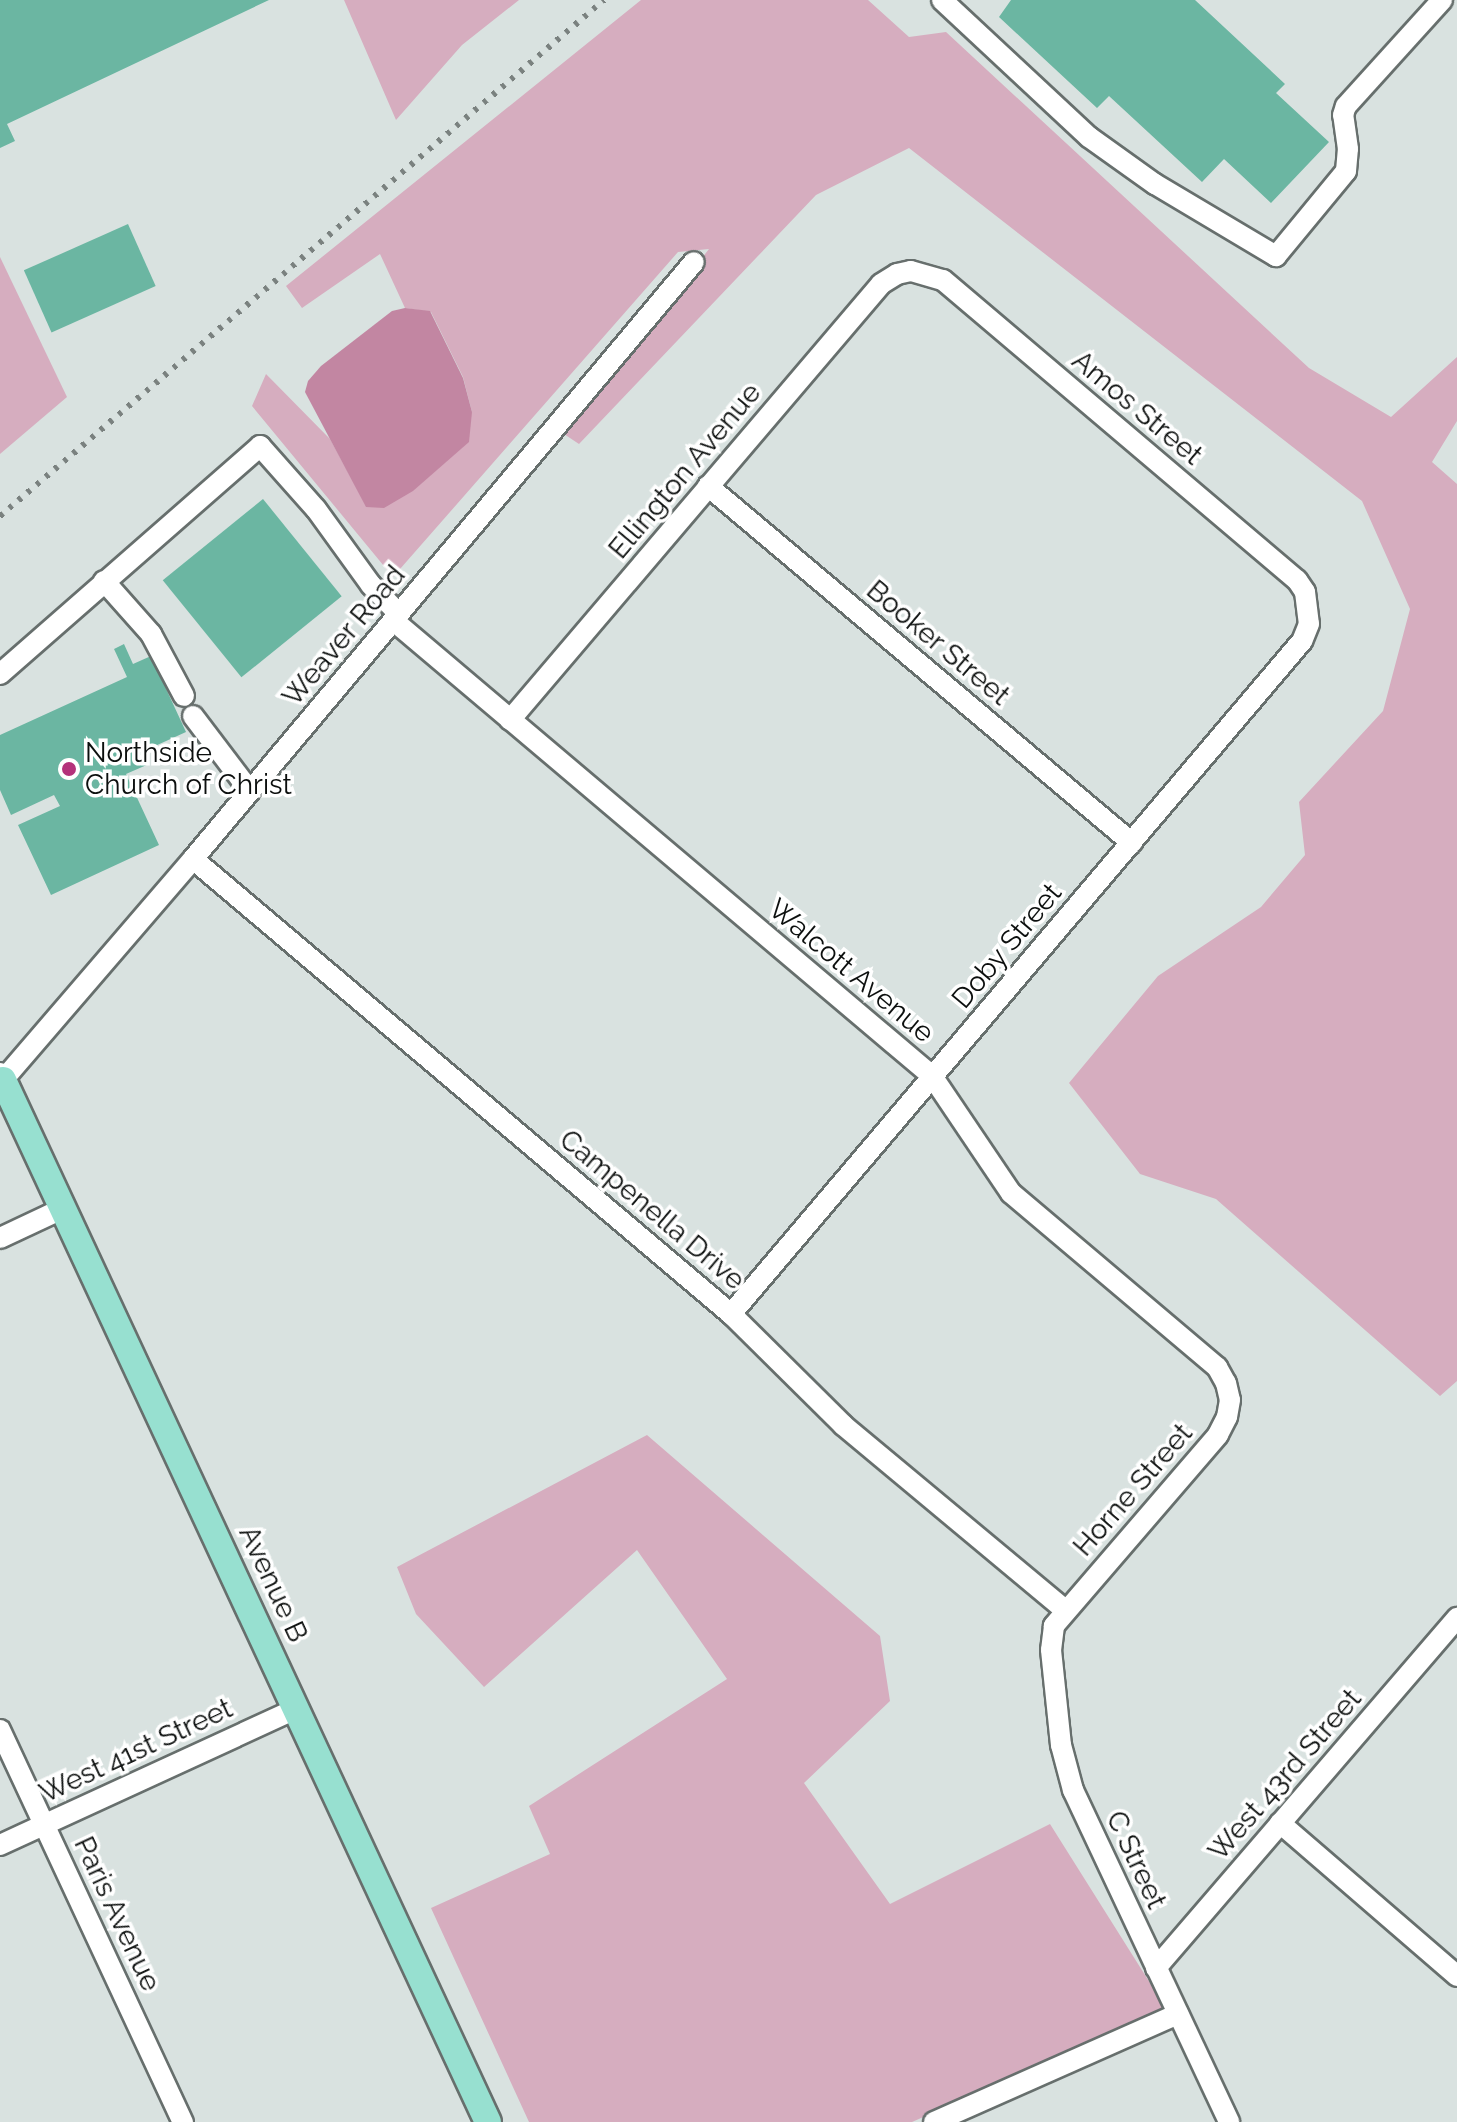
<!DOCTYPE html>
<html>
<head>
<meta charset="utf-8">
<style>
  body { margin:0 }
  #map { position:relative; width:1457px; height:2122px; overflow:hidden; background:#d9e2e0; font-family:Raleway,sans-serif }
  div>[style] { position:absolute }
  .green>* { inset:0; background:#d6adbf }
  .water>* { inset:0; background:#c286a2 }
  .building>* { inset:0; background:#6bb6a2; transform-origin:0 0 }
  .roads { filter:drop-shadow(2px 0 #676f6d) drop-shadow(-2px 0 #676f6d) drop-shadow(0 2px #676f6d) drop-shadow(0 -2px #676f6d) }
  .minor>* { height:20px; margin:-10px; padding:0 10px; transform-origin:10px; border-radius:10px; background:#fff }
  .major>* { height:26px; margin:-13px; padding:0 13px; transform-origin:13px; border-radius:13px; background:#97e0d0 }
  .rail>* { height:6px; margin-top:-3px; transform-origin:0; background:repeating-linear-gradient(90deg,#7a817f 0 4px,transparent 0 12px) }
  .dots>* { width:22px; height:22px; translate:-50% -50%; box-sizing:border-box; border:4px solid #fff; border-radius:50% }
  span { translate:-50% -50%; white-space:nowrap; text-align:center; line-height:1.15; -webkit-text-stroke:7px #fff; paint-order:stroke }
  .street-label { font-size:28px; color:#0c0f0e }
  .poi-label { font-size:28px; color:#0c0f0e }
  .left { translate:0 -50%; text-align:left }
</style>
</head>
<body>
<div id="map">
  <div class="green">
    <div style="clip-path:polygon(344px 0,519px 0,462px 45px,396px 120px)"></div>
    <div style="clip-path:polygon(641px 0,868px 0,909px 37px,946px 32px,1309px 368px,1391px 417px,1457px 357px,1457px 421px,1432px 462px,1457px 484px,1457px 1381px,1440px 1396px,1216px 1199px,1140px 1174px,1069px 1083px,1158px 976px,1261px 907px,1305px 855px,1299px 802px,1383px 711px,1410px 609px,1362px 501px,909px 148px,816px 195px,579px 444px,564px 434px,709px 249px,678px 252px,393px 577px,252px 406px,266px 374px,330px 439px,367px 507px,472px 412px,463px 377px,431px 312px,405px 308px,380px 254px,302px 308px,286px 286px)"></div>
    <div style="clip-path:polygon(0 257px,67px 397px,0 454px)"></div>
    <div style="clip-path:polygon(647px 1435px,880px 1636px,890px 1701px,804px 1783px,890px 1904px,1050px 1824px,1167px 2010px,912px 2122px,529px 2122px,431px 1908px,550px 1854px,529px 1806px,727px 1679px,637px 1550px,484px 1687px,416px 1614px,397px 1567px)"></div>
  </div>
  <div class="water">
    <div style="clip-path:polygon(405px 308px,430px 311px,463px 378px,472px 412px,469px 442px,413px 491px,384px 508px,366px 507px,305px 392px,308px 381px,321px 366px,392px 311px)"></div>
  </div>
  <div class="building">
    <div style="clip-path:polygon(0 0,269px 0,7px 124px,15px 141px,0 148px)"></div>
    <div style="clip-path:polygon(1011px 0,1195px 0,1285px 84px,1276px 93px,1329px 142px,1271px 203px,1224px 159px,1202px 182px,1109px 96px,1097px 108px,999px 17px)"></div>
    <div style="left:128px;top:224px;width:68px;height:114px;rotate:66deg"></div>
    <div style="left:263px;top:499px;width:125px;height:129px;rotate:51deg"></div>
    <div style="clip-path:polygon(124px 644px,133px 664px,151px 656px,186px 732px,144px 751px,149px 764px,126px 774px,159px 845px,51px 895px,18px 825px,60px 806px,54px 795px,11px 815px,0 790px,0 735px,127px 677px,114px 649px)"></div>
  </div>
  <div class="roads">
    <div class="minor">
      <div style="left:942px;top:0;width:201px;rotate:43deg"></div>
      <div style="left:1089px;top:137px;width:81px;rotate:35.5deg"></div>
      <div style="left:1155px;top:184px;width:141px;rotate:30.8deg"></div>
      <div style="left:1276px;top:256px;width:110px;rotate:-50.5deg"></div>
      <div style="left:1346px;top:171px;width:22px;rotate:-85deg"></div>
      <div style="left:1348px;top:149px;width:34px;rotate:-98deg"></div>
      <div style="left:1343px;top:115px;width:9px;rotate:-72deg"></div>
      <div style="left:1346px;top:106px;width:143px;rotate:-47.8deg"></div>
      <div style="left:708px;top:486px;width:554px;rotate:40.1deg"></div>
      <div style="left:104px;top:581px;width:71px;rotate:48.4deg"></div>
      <div style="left:151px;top:634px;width:70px;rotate:62deg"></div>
      <div style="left:394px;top:621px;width:705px;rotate:40.22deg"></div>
      <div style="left:932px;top:1076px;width:141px;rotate:56deg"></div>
      <div style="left:1011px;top:1193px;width:270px;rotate:40.2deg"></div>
      <div style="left:1217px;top:1367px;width:18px;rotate:61deg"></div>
      <div style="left:1226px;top:1383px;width:17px;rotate:77deg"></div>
      <div style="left:1230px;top:1400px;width:17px;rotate:100deg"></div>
      <div style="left:1227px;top:1417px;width:20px;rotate:117deg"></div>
      <div style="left:1218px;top:1435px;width:252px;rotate:130.7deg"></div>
      <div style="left:1054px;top:1626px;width:24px;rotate:97deg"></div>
      <div style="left:1051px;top:1650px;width:96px;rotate:84deg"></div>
      <div style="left:1061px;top:1745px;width:47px;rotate:75.1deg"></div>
      <div style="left:1073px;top:1790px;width:367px;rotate:64.8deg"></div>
      <div style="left:0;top:674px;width:346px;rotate:-41.2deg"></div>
      <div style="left:260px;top:446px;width:84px;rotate:48.4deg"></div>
      <div style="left:316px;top:509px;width:94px;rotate:54.1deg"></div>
      <div style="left:371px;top:585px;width:40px;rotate:46deg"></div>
      <div style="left:193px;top:716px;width:94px;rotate:52.8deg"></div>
      <div style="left:510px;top:720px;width:572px;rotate:-49.6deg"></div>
      <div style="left:881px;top:284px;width:19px;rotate:-32deg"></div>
      <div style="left:897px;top:274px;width:14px;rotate:-12deg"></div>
      <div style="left:911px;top:271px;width:33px;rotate:16deg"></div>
      <div style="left:943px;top:280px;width:464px;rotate:40.3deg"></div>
      <div style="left:1297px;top:580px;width:14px;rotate:56deg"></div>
      <div style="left:1305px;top:592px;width:32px;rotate:83deg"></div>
      <div style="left:1309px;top:624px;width:18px;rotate:112deg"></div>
      <div style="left:1302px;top:641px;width:883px;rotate:130.31deg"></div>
      <div style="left:193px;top:859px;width:705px;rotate:40.22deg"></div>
      <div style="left:731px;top:1314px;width:158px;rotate:44.7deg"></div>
      <div style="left:843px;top:1425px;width:290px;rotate:39.8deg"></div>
      <div style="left:0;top:1073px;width:8px;rotate:67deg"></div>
      <div style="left:3px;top:1080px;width:291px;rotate:-49.3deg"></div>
      <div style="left:193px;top:859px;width:779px;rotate:-50deg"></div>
      <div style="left:0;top:1238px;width:68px;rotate:-25.1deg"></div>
      <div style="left:0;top:1730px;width:433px;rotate:65deg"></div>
      <div style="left:1280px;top:1823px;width:234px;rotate:40.8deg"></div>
      <div style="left:0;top:1845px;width:326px;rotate:-24.7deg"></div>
      <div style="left:1156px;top:1968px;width:462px;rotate:-49.3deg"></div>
      <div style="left:934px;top:2122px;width:267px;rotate:-23.9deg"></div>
    </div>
    <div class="major">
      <div style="left:3px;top:1080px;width:1149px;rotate:65.04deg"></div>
    </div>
  </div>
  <div class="rail">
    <div style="left:0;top:516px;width:794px;rotate:-40.51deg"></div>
  </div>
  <div class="dots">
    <div style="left:69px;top:769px;background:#b4327b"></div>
  </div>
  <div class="street-label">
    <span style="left:1137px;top:408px;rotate:40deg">Amos Street</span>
    <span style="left:685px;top:471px;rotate:-50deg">Ellington Avenue</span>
    <span style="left:344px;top:636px;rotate:-50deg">Weaver Road</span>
    <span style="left:938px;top:643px;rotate:40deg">Booker Street</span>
    <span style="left:1007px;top:946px;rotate:-50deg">Doby Street</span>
    <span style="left:851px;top:971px;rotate:40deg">Walcott Avenue</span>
    <span style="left:652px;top:1210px;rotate:40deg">Campenella Drive</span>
    <span style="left:1133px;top:1490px;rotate:-49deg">Horne Street</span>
    <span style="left:273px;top:1584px;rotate:65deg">Avenue B</span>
    <span style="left:136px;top:1751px;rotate:-25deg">West 41st Street</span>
    <span style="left:1285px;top:1775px;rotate:-49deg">West 43rd Street</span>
    <span style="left:1136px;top:1860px;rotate:65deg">C Street</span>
    <span style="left:117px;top:1914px;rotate:65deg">Paris Avenue</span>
  </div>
  <div class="poi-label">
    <span class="left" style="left:85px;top:769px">Northside<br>Church of Christ</span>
  </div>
</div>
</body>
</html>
